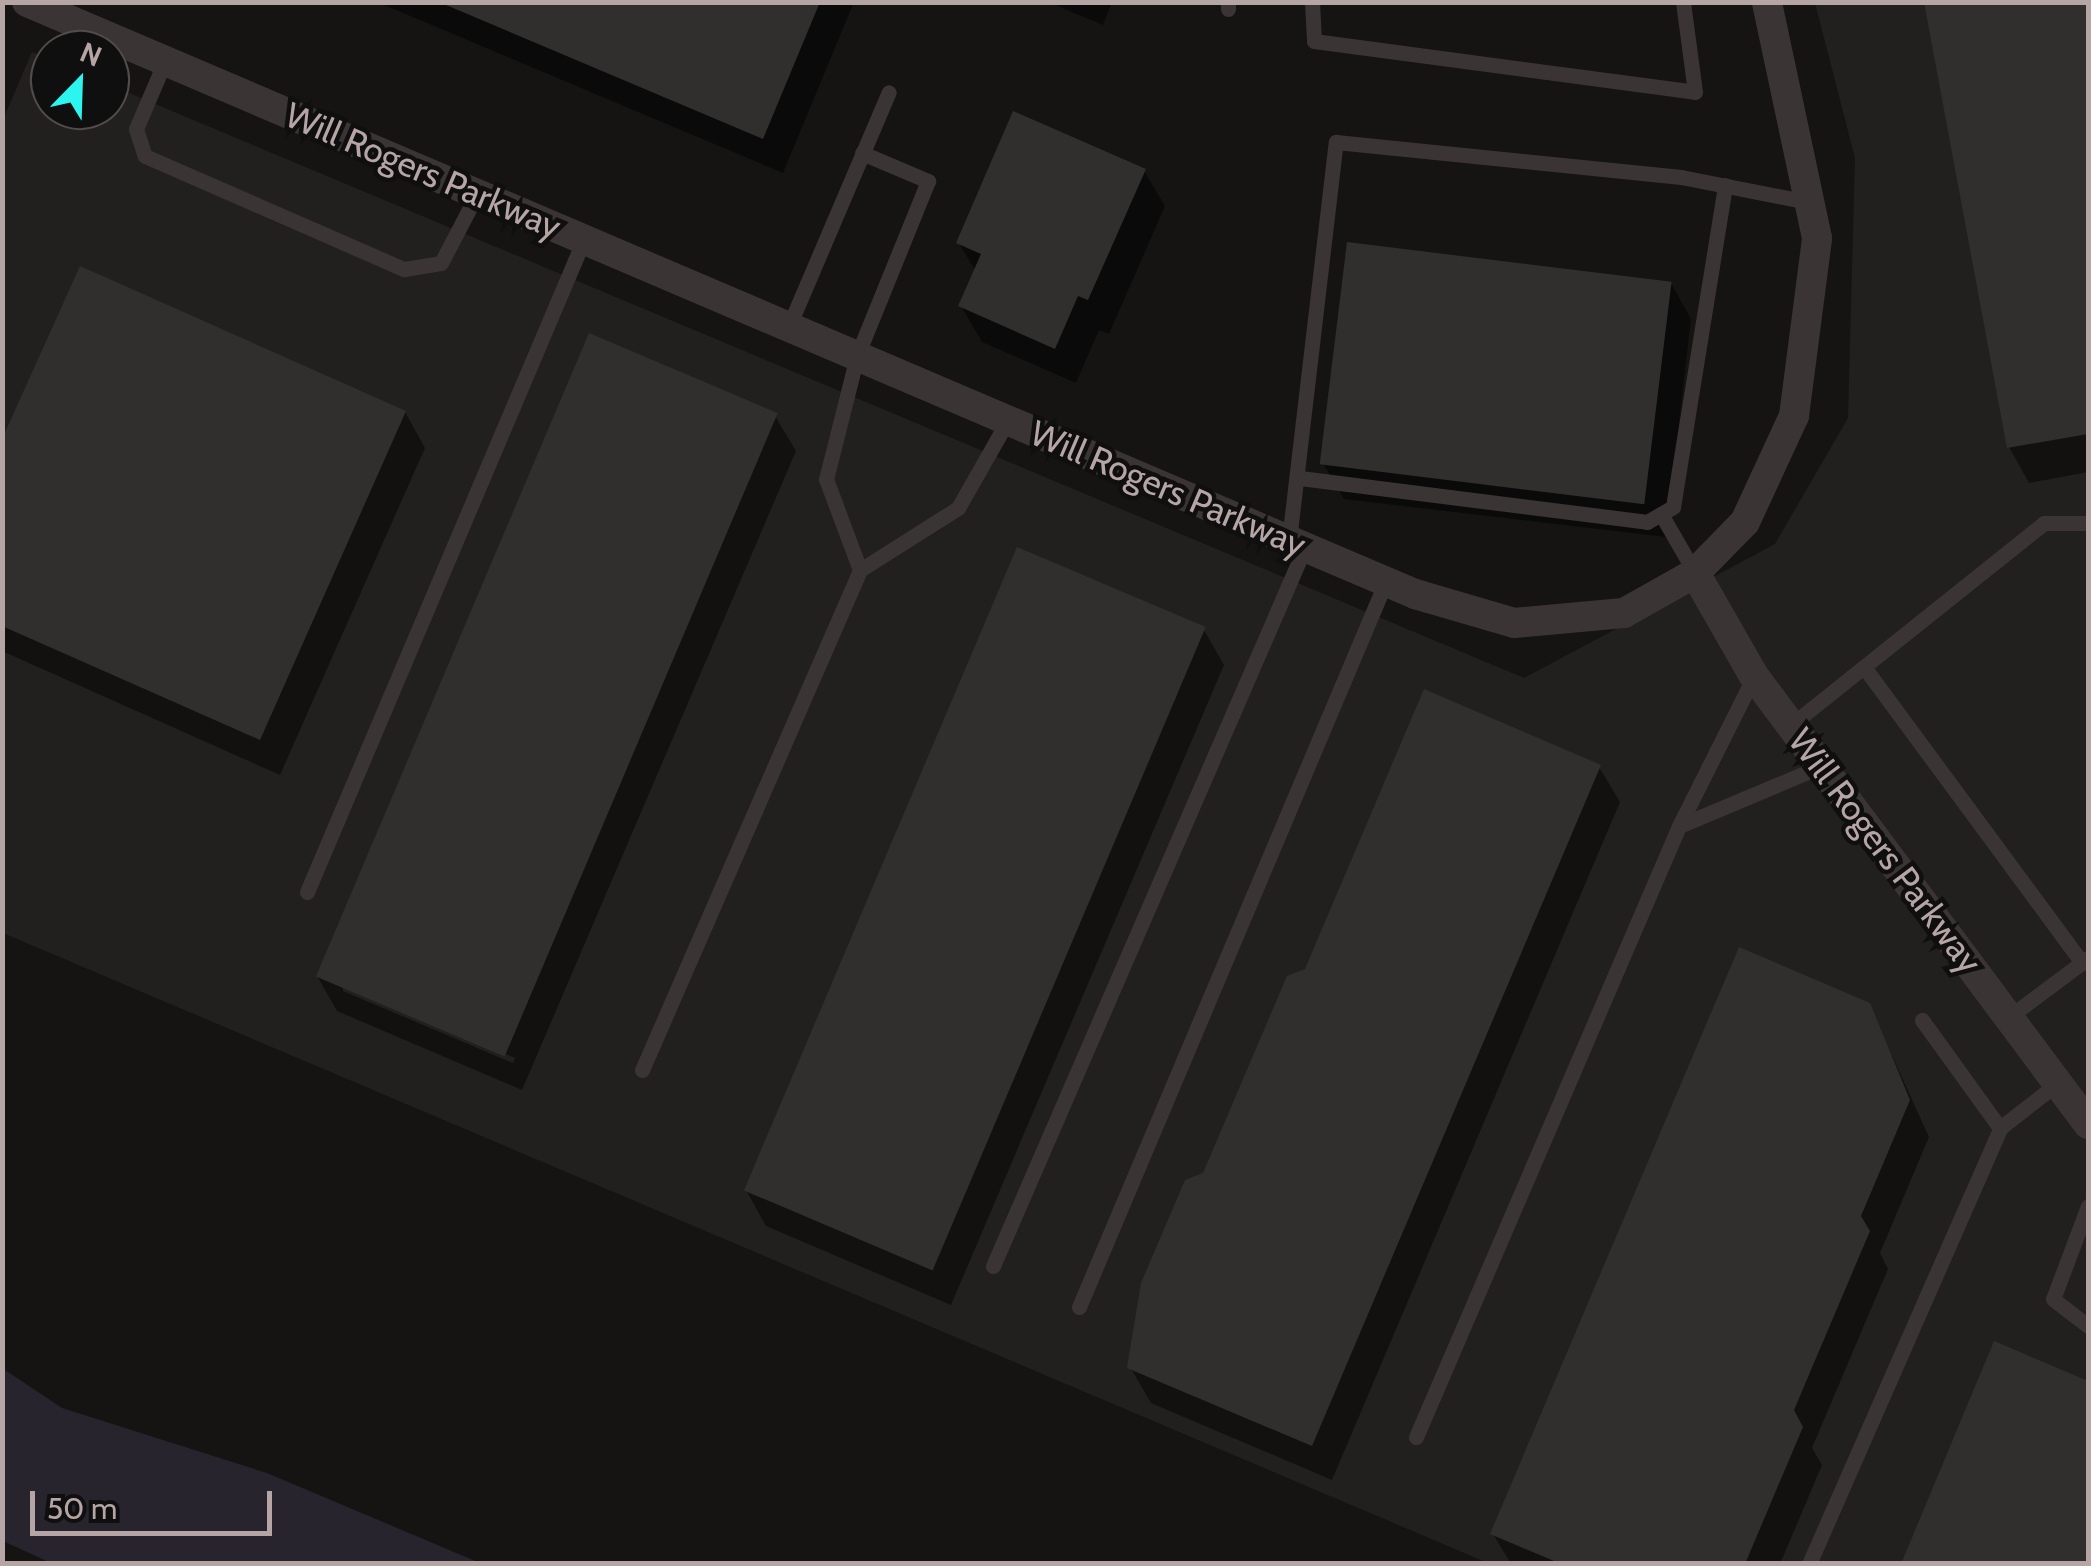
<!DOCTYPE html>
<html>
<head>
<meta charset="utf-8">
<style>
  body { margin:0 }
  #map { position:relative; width:2091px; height:1566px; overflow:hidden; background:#151413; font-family:Cabin,sans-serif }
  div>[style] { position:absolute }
  .built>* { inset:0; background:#22201f }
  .green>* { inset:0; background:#28242d }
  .shadow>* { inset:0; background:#0007 }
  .building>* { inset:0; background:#312f2e; transform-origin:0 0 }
  .service>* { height:15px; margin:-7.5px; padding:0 7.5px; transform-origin:7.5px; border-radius:7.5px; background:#3a3534 }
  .minor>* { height:30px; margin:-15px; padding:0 15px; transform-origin:15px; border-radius:15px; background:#3a3534 }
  span { translate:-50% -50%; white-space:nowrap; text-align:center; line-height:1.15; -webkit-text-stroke:9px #100f0f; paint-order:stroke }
  .street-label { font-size:35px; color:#b6a5a5 }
  .frame { position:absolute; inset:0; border:5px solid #b6a5a5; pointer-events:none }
  .north { position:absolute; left:30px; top:30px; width:100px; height:100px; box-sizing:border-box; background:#100f0f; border:2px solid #524b4b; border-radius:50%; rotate:23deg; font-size:28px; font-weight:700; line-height:40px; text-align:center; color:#b6a5a5 }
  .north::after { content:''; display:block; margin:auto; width:35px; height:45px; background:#2cf5f0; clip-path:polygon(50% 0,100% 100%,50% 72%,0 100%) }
  .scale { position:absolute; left:30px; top:1491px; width:242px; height:45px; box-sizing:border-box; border:5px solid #b6a5a5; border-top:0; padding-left:12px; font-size:30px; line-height:35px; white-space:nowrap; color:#b6a5a5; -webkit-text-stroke:8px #100f0f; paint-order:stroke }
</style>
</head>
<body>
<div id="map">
  <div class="built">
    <div style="clip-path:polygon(1815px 3px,2088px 3px,2088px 1563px,1488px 1563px,3px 933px,2px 122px,32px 52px,50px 60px,50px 110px,110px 110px,110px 85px,1524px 678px,1775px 544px,1848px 418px,1855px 158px)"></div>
  </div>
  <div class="green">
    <div style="clip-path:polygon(2px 1368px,62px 1408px,267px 1473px,480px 1563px,51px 1563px,3px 1541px)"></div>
  </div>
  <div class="shadow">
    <div style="clip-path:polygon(377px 2px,854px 2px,783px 173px)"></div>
    <div style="clip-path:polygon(1048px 2px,1112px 2px,1103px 25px)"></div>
    <div style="clip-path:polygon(1926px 2px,2088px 2px,2088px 472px,2029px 483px,2009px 447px)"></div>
    <div style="clip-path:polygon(1144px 171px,1165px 206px,1109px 334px,1099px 330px,1076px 383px,982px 342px,961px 306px,976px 272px,959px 243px)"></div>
    <div style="clip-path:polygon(1671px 283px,1691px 319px,1666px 537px,1344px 499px,1323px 463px)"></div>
    <div style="clip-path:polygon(405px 412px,425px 448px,280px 775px,2px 651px,2px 445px)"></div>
    <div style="clip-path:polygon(evenodd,775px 416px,796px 451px,522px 1090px,337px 1011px,317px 976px,775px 416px,343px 986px,515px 1058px,513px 1063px,343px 991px,343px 986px)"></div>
    <div style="clip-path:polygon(1204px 630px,1224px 665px,951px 1305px,766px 1226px,746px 1190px)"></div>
    <div style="clip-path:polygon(1599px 767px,1620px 802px,1332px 1480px,1151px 1403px,1130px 1367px,1205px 1175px,1307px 971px)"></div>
    <div style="clip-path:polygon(1869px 1005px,1929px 1137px,1880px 1253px,1888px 1269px,1812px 1448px,1822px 1465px,1780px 1564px,1511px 1564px,1493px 1534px)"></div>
    <div style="clip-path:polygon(1995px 1344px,2088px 1383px,2088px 1564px,1903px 1564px)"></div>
  </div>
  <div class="building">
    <div style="clip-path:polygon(439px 2px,820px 2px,763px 139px)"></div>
    <div style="clip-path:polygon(1924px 2px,2088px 2px,2088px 434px,2007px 448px)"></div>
    <div style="clip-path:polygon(1013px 111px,1146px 169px,1088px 300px,1078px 296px,1055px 349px,958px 306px,981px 254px,956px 243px)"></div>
    <div style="left:1347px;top:242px;width:327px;height:224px;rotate:7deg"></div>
    <div style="clip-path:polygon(80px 266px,406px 411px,260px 740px,2px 626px,2px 439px)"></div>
    <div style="left:589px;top:333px;width:205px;height:699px;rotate:23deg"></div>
    <div style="left:1017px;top:547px;width:205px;height:699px;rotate:23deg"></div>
    <div style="clip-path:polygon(1424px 689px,1601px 765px,1312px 1446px,1127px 1368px,1141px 1283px,1185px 1180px,1203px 1173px,1287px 976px,1305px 969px)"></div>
    <div style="clip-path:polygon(1739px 947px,1870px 1003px,1910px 1100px,1861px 1216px,1870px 1231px,1794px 1410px,1803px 1427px,1745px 1564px,1561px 1564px,1490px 1534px)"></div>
    <div style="clip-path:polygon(1994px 1341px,2088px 1381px,2088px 1564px,1901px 1564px)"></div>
  </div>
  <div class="service">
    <div style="left:1312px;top:2px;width:39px;rotate:87deg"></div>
    <div style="left:1314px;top:41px;width:384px;rotate:7.6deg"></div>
    <div style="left:1695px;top:92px;width:91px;rotate:-97.6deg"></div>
    <div style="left:1228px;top:9px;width:7px;rotate:-90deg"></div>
    <div style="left:165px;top:61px;width:74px;rotate:113.1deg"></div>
    <div style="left:136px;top:129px;width:28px;rotate:72deg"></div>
    <div style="left:145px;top:156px;width:283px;rotate:23.6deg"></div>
    <div style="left:404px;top:269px;width:37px;rotate:-9deg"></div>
    <div style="left:441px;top:263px;width:78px;rotate:-62.4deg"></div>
    <div style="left:862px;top:153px;width:72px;rotate:23deg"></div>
    <div style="left:928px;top:181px;width:189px;rotate:112.1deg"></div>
    <div style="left:857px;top:356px;width:127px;rotate:104.1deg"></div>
    <div style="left:826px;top:479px;width:97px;rotate:69.5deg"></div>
    <div style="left:860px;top:570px;width:116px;rotate:-32.3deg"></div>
    <div style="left:958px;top:508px;width:101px;rotate:-60.4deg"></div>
    <div style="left:789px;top:326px;width:254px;rotate:-66.9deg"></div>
    <div style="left:1300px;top:478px;width:350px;rotate:7.2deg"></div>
    <div style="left:1647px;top:522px;width:30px;rotate:-30deg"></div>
    <div style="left:1673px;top:507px;width:326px;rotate:-80.8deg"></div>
    <div style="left:1661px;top:514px;width:68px;rotate:60deg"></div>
    <div style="left:1289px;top:540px;width:401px;rotate:-83.3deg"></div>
    <div style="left:1336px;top:142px;width:347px;rotate:5.8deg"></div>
    <div style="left:1681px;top:177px;width:130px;rotate:11.1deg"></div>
    <div style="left:1864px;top:667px;width:368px;rotate:53.6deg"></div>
    <div style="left:1791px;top:725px;width:324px;rotate:-38.6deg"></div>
    <div style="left:2044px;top:523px;width:44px"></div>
    <div style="left:1679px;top:826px;width:155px;rotate:-22.8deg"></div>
    <div style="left:307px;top:892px;width:709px;rotate:-67.01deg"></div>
    <div style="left:2009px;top:1017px;width:99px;rotate:-36.8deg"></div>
    <div style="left:1922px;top:1020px;width:133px;rotate:54.2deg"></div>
    <div style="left:642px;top:1070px;width:545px;rotate:-66.44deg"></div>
    <div style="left:2088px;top:1206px;width:99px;rotate:110.6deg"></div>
    <div style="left:2053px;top:1299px;width:44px;rotate:37.6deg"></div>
    <div style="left:993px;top:1266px;width:784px;rotate:-66.54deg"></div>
    <div style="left:1079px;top:1307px;width:788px;rotate:-67.08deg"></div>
    <div style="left:1416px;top:1437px;width:665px;rotate:-66.71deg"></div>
    <div style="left:1679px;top:826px;width:168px;rotate:-63.4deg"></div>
    <div style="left:1809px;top:1564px;width:476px;rotate:-66.3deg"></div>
    <div style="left:2000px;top:1128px;width:75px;rotate:-37.9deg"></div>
  </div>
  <div class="minor">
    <div style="left:27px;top:2px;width:1509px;rotate:23.1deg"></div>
    <div style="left:1415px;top:594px;width:103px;rotate:16.3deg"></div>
    <div style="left:1514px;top:623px;width:110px;rotate:-5.2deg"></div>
    <div style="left:1624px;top:613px;width:81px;rotate:-29.4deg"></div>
    <div style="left:1695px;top:573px;width:71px;rotate:-45.6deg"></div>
    <div style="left:1745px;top:522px;width:117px;rotate:-65.2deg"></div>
    <div style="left:1794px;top:416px;width:179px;rotate:-82.6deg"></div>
    <div style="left:1817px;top:238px;width:241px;rotate:-102deg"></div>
    <div style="left:1695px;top:573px;width:119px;rotate:60.2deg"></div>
    <div style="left:1754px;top:676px;width:559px;rotate:53.29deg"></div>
  </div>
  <div class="street-label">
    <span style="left:423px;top:171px;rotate:23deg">Will Rogers Parkway</span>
    <span style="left:1168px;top:489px;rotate:23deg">Will Rogers Parkway</span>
    <span style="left:1885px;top:851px;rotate:53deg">Will Rogers Parkway</span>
  </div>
  <div class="frame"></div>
  <div class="north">N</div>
  <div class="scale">50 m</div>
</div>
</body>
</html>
